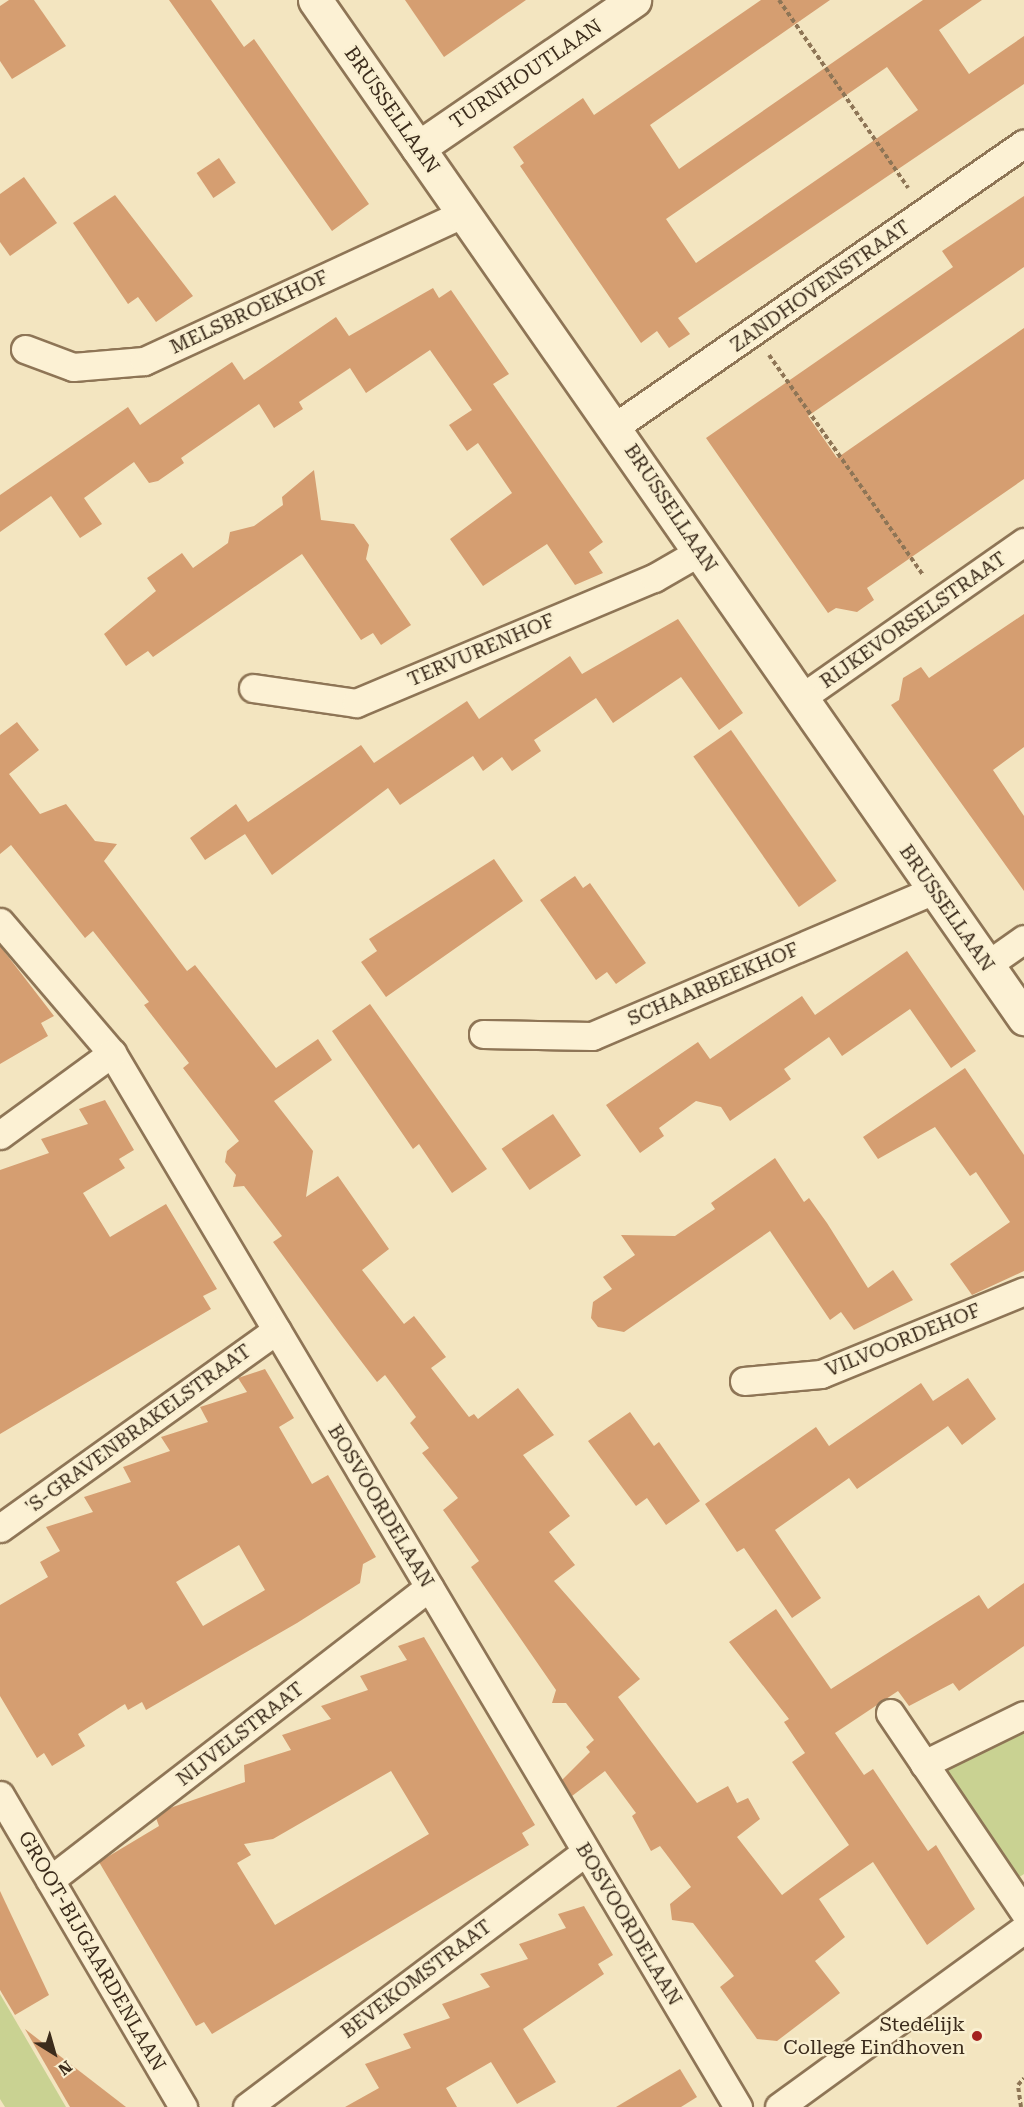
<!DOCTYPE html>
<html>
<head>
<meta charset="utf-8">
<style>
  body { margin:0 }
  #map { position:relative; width:1024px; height:2107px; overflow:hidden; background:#f3e5c0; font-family:"Roboto Serif",serif }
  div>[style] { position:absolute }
  .green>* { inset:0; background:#c9d292 }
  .building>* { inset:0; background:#d59e71; transform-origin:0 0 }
  .path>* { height:4px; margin-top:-2px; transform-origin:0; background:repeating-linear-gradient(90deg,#8e7556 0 4.5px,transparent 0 7.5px) }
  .roads { filter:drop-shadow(2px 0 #8e7556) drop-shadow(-2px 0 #8e7556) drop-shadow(0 2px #8e7556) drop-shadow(0 -2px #8e7556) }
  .minor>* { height:27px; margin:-13.5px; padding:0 13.5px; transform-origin:13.5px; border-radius:13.5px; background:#fcf1d4 }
  .tertiary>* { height:33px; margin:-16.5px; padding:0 16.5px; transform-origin:16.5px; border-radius:16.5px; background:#fcf1d4 }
  .dots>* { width:16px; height:16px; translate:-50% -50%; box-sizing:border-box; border:3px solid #f9efd0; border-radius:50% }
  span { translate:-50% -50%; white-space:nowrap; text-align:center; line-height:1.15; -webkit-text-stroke:4.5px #f9efd0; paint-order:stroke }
  .street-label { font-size:20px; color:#3c2c1c }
  .poi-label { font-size:20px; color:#3c2c1c }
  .right { translate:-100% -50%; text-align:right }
  .north { position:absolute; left:24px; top:2023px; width:60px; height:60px; -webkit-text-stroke:4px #f9efd0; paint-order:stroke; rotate:143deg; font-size:16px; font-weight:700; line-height:24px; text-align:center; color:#3c2c1c }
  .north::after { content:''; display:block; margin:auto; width:21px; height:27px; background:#3c2c1c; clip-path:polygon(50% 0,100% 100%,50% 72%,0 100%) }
</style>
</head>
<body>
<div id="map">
  <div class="green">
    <div style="clip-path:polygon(1024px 1727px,1024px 1874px,1015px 1880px,944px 1777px,949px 1762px)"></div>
    <div style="clip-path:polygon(0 1994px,45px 2071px,66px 2107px,5px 2107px,0 2099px)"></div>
  </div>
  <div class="building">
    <div style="clip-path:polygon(9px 0,34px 0,66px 46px,12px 79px,0 61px,0 6px)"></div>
    <div style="clip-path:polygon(169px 0,211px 0,244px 47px,254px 39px,369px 204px,332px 231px)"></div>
    <div style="clip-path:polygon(405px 0,526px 0,444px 57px)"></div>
    <div style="clip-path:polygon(evenodd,761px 0,830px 0,650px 125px,679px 169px,923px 0,982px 0,939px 30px,969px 74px,1024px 36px,1024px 84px,678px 318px,690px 334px,669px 348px,657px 331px,641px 343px,520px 166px,524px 163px,513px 147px,583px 98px,594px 115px,761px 0,887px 67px,918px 110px,696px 263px,666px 219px,887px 67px)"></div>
    <div style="left:219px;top:158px;width:30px;height:27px;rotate:56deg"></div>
    <div style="clip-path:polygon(24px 177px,57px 223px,10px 256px,0 242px,0 194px)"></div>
    <div style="clip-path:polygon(115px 195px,193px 296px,156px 322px,138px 297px,128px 304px,73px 223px)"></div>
    <div style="clip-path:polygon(1024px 196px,1024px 267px,808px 416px,837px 458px,1024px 328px,1024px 479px,867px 588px,874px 600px,857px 612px,836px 608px,828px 613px,706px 438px,953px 267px,942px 251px)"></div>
    <div style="clip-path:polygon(433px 288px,439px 298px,451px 290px,509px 374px,493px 384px,603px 542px,589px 552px,603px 573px,575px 585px,547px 544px,483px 586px,450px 539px,512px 493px,478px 443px,467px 451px,449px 425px,472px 410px,430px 350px,366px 393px,350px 368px,299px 402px,303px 409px,274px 428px,259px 404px,181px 458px,184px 463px,158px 481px,149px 483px,134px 462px,84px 498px,102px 524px,80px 538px,51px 496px,0 532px,0 495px,128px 407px,140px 425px,232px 362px,244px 380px,336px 317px,349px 336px)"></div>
    <div style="clip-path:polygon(314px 470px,321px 520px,354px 524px,369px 545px,366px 559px,411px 625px,381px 645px,373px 633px,361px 640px,302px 554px,153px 657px,148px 651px,126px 666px,104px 634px,156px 591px,147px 578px,182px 553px,193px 568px,228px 543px,230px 532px,254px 526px,283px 505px,282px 497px)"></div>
    <div style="clip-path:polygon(1024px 614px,1024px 747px,993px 770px,1024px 816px,1024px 891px,891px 705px,899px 700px,903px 678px,921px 667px,929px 678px)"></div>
    <div style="clip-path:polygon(678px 619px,743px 713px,719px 730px,681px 677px,613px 723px,596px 698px,534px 740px,541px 751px,512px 771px,502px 757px,483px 771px,473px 756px,400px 805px,388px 788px,272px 875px,245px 834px,205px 860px,190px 838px,236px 804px,248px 822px,361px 745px,374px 763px,467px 701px,479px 719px,570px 656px,582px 674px)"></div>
    <div style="clip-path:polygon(17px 722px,39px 750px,9px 774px,40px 814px,66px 804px,95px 841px,117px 844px,104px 861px,187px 971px,195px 965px,276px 1068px,318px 1039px,332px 1060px,274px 1101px,313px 1151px,306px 1197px,338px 1176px,389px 1249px,362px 1270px,404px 1324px,414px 1316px,446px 1357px,431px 1368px,469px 1417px,474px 1414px,478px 1419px,518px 1388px,554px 1435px,523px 1455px,570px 1516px,549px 1532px,575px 1565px,554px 1581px,640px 1679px,618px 1697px,697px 1803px,728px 1786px,737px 1803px,748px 1798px,760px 1819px,737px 1837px,782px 1895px,849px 1845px,792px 1762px,805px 1753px,784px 1722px,789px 1719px,729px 1642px,776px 1609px,831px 1689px,979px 1595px,988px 1609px,1024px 1583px,1024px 1646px,959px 1691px,953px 1683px,909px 1706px,898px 1691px,835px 1733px,864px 1775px,873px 1769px,928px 1851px,936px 1845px,975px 1909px,927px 1945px,873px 1862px,819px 1899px,845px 1937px,815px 1961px,840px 1993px,777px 2041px,757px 2039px,720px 1987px,734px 1976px,693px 1923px,672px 1920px,670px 1904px,691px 1887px,660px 1846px,651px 1851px,632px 1816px,636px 1813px,605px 1771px,572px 1796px,562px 1780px,590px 1752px,586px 1747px,594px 1740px,566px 1703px,552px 1703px,556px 1690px,471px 1567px,479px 1561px,443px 1510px,458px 1498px,422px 1453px,429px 1448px,410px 1423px,416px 1417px,385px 1375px,377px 1382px,342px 1336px,273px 1242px,282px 1236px,244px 1186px,233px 1187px,236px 1175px,225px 1162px,227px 1151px,239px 1141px,183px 1068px,189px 1063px,144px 1005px,149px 1002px,93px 931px,85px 938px,11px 845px,0 854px,0 735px)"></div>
    <div style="left:731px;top:730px;width:184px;height:46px;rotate:55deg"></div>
    <div style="clip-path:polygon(494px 859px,523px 901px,386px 997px,361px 962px,377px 951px,369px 939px)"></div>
    <div style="clip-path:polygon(575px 876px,583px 888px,590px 883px,646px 963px,616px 984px,607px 972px,596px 980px,540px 900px)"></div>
    <div style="clip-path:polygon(0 946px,54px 1016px,41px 1023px,48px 1036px,0 1064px)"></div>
    <div style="clip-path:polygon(907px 951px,976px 1051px,951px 1068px,910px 1009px,842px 1056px,829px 1037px,784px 1069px,791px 1079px,730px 1121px,721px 1107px,696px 1101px,659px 1128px,664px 1136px,640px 1153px,606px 1105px,698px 1042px,710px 1059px,802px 996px,815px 1015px)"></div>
    <div style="clip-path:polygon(370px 1004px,487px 1169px,452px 1193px,419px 1144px,413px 1149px,332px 1031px)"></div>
    <div style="clip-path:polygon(965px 1068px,1024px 1155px,1024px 1271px,972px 1295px,950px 1264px,1010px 1222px,976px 1172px,970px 1176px,935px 1127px,878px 1159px,863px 1137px)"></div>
    <div style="clip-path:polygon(105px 1100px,134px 1150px,119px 1159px,125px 1168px,83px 1193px,110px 1237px,166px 1204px,217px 1289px,203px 1296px,211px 1309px,0 1434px,0 1170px,49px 1153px,41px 1139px,88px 1124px,79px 1109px)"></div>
    <div style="left:553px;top:1114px;width:50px;height:62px;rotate:56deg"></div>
    <div style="clip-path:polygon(775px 1158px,804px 1202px,809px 1198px,827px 1223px,868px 1288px,893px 1270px,913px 1300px,854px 1330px,841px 1312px,830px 1320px,770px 1231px,624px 1332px,598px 1327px,591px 1318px,593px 1302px,612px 1289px,603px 1277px,635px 1255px,621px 1235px,675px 1236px,715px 1209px,711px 1203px)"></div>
    <div style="clip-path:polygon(evenodd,265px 1369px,294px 1418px,279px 1427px,312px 1484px,328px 1475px,376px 1557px,363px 1564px,360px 1583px,297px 1623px,146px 1710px,142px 1702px,128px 1710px,125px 1704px,78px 1734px,85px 1746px,52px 1766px,44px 1753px,37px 1758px,0 1696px,0 1605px,48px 1577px,40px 1562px,60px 1551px,46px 1527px,93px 1512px,84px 1497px,131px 1482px,123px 1467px,170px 1451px,161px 1437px,208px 1422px,200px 1407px,247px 1392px,238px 1378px,265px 1369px,239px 1545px,265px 1590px,203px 1626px,176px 1582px,239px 1545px)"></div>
    <div style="clip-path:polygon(968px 1378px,996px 1419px,962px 1445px,948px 1426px,857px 1489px,849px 1478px,775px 1530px,821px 1598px,792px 1618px,744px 1548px,737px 1552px,705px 1504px,816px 1427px,829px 1446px,921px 1383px,933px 1401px)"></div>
    <div style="clip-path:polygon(630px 1412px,654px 1446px,659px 1442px,700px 1501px,666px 1525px,647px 1498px,636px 1506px,588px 1441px)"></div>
    <div style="clip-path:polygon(evenodd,424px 1637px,535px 1825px,522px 1833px,529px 1845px,212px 2034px,204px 2022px,196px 2026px,99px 1862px,159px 1826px,156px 1818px,170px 1808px,245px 1782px,244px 1765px,291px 1750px,282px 1735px,331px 1719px,321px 1706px,368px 1690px,360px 1676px,407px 1660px,398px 1646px,424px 1637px,391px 1771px,429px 1834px,275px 1925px,237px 1863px,251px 1855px,244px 1844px,273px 1839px,391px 1771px)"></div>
    <div style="clip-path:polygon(0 1891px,49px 1995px,15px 2015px,0 1990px)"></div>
    <div style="clip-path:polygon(584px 1906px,613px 1955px,598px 1964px,604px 1974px,523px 2029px,556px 2082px,517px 2104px,491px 2062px,446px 2088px,457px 2107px,345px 2107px,379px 2088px,365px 2064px,411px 2048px,403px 2034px,450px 2018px,442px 2004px,490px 1987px,480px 1974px,528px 1959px,519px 1944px,566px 1928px,558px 1914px)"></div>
    <div style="clip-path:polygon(25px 2029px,126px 2107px,70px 2107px)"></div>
    <div style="clip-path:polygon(680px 2069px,697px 2097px,681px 2107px,616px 2107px)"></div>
  </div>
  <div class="path">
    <div style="left:779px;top:0;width:228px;rotate:55.5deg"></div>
    <div style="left:769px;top:355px;width:269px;rotate:55deg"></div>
    <div style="left:1021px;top:2107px;width:22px;rotate:-98deg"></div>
    <div style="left:1018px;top:2085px;width:9px;rotate:-49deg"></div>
  </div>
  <div class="roads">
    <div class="minor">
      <div style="left:25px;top:349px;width:51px;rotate:20.6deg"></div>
      <div style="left:73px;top:367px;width:71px;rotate:-4.8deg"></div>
      <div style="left:144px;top:361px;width:353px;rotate:-24.8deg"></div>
      <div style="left:616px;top:426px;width:496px;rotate:-34.7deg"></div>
      <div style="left:253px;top:688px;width:104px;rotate:8.3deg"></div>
      <div style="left:356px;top:703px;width:323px;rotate:-22.8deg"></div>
      <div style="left:654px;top:578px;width:52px;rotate:-30deg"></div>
      <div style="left:801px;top:698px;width:272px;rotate:-35deg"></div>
      <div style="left:0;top:922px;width:172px;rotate:49.5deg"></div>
      <div style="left:112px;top:1053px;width:1226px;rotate:59.29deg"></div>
      <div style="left:987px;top:965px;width:45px;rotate:-35.1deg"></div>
      <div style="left:483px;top:1034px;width:109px;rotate:1.1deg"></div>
      <div style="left:592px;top:1036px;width:373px;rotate:-23.1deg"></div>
      <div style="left:0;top:1135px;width:139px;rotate:-36.2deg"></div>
      <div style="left:744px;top:1381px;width:77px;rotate:-5.2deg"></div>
      <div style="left:821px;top:1374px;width:219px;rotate:-22.2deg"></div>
      <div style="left:0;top:1528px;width:340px;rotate:-35.6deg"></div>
      <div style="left:890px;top:1713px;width:240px;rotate:56deg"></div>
      <div style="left:924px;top:1764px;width:111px;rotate:-26.1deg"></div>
      <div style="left:0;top:1795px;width:362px;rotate:59.6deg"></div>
      <div style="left:50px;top:1880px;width:479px;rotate:-37.7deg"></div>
      <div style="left:247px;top:2107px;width:424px;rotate:-37deg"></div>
      <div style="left:779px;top:2107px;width:303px;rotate:-36deg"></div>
    </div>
    <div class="tertiary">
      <div style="left:315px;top:0;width:1241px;rotate:55.14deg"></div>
      <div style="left:418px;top:148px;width:262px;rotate:-34.4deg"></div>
    </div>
  </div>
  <div class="dots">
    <div style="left:977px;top:2036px;background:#a4211f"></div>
  </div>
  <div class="street-label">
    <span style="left:526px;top:74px;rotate:-34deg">TURNHOUTLAAN</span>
    <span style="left:392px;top:110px;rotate:55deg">BRUSSELLAAN</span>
    <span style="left:820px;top:286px;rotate:-35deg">ZANDHOVENSTRAAT</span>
    <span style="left:249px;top:312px;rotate:-25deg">MELSBROEKHOF</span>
    <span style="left:671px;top:508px;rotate:56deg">BRUSSELLAAN</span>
    <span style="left:913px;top:620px;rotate:-35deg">RIJKEVORSELSTRAAT</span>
    <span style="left:481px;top:650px;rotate:-23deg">TERVURENHOF</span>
    <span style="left:947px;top:908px;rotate:55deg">BRUSSELLAAN</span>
    <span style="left:713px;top:984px;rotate:-23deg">SCHAARBEEKHOF</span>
    <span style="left:903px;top:1340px;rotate:-22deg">VILVOORDEHOF</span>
    <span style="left:138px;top:1429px;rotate:-36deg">'S-GRAVENBRAKELSTRAAT</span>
    <span style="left:381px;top:1506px;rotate:59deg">BOSVOORDELAAN</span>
    <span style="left:240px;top:1734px;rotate:-38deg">NIJVELSTRAAT</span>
    <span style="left:629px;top:1924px;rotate:59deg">BOSVOORDELAAN</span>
    <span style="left:92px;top:1951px;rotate:60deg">GROOT-BIJGAARDENLAAN</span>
    <span style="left:416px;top:1979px;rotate:-37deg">BEVEKOMSTRAAT</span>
  </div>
  <div class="poi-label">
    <span class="right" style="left:965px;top:2036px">Stedelijk<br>College Eindhoven</span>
  </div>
  <div class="north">N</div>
</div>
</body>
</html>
